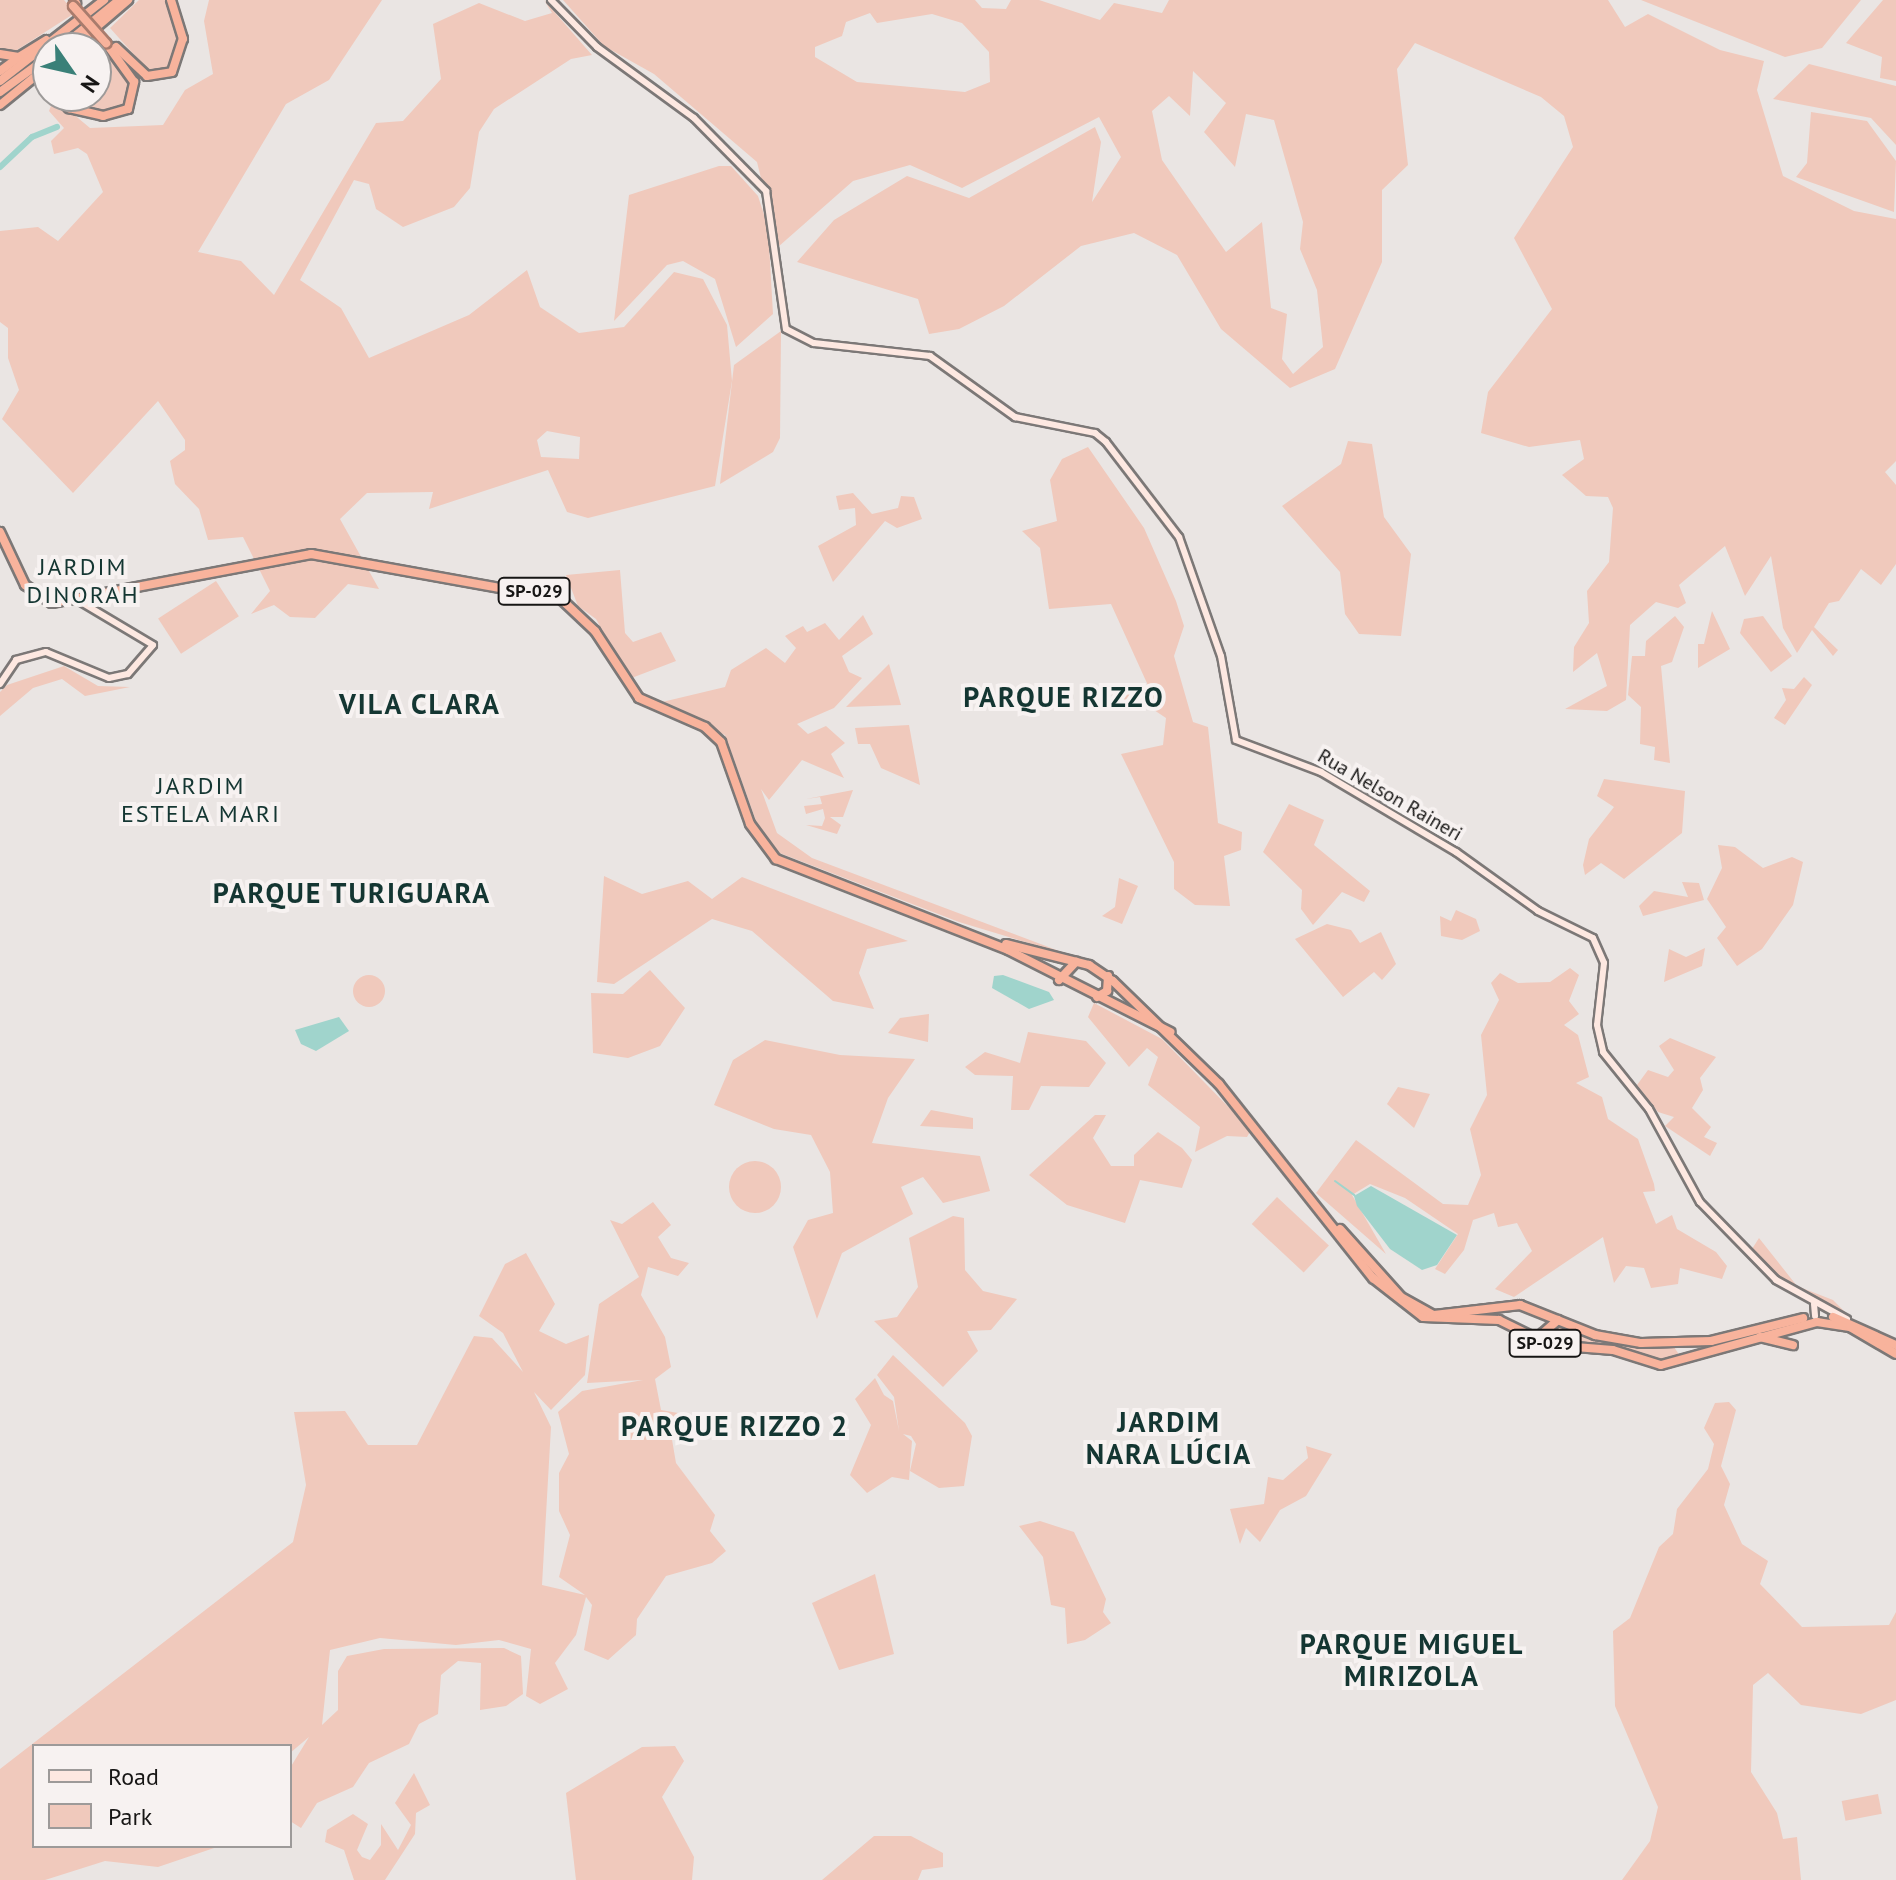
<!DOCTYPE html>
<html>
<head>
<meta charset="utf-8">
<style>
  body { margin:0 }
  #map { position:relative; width:1896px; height:1880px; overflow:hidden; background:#eae5e3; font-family:"PT Sans",sans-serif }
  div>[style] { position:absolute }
  .green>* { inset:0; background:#f0c9bc; transform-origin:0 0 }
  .round { border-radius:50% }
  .water>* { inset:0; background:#a0d4cc }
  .stream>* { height:2px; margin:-1px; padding:0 1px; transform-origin:1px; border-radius:1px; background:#a0d4cc }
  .canal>* { height:6px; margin:-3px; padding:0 3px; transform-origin:3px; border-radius:3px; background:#a0d4cc }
  .roads { filter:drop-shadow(2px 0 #7c7877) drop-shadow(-2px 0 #7c7877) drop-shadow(0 2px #7c7877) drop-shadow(0 -2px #7c7877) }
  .secondary>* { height:6px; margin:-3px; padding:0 3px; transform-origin:3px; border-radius:3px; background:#fde8e1 }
  .highway>* { height:8px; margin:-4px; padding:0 4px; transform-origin:4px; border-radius:4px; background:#f8b39c }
  .bridges { filter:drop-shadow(2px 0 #a97c6d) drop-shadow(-2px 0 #a97c6d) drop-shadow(0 2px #a97c6d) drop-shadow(0 -2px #a97c6d) }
  .highway-bridge>* { height:8px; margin:-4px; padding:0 4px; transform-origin:4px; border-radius:4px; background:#f8b39c }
  span { translate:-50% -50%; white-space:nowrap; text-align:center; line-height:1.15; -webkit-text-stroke:8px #f7f2f1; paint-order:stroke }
  .shield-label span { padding:2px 6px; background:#f7f2f1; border:2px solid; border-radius:6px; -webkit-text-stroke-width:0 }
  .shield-label { font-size:18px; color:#171615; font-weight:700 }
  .street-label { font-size:20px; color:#171615 }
  .quarter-label { font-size:24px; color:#143632; letter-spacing:2px }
  .district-label { font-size:28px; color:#143632; font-weight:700; letter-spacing:2px }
  .legend { position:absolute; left:32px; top:1744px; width:260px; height:104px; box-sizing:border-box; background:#f7f2f1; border:2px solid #9d9a99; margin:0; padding:10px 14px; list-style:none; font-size:24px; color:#171615 }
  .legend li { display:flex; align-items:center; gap:16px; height:40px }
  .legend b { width:40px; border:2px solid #9d9a99 }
  .north { position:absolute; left:32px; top:32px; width:80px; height:80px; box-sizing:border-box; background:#f7f2f1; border:2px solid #9d9a99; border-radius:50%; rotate:124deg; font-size:22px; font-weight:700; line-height:32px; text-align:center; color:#171615 }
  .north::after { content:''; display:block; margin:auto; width:28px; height:36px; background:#3a8078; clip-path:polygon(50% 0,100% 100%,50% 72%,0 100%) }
</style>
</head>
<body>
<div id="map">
  <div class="green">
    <div style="clip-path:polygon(0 0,64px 0,75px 13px,9px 55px,0 50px)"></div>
    <div style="clip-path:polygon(139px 0,167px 0,176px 10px,180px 50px,173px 67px,161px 72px,146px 68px,110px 28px)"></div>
    <div style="clip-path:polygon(evenodd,209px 0,382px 0,329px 80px,286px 104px,198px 252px,241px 261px,274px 295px,376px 123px,403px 121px,441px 79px,433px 24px,479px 3px,525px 21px,552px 13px,544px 0,592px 55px,571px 59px,494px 109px,479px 132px,470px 188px,454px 207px,403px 227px,376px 209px,369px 184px,354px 180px,300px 280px,341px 308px,369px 358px,469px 315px,527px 270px,540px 307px,579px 333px,624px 327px,674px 272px,703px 279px,727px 325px,732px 381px,715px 486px,588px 518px,567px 512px,548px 470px,429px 509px,433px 492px,367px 493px,340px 519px,379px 589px,348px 584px,315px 618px,290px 617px,274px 605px,251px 614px,270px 591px,243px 537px,208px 540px,199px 509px,175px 484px,170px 461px,185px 450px,185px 440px,158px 401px,73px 493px,2px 419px,19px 390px,8px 358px,8px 328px,0 322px,0 231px,38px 227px,58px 241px,103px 192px,87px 154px,78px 148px,54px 154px,51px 141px,64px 128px,49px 111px,54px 98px,90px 128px,163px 125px,185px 90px,213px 74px,204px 21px,209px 0,547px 431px,580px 437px,579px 459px,541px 457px,537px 440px,547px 431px)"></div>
    <div style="clip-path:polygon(evenodd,563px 0,975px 0,982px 8px,1006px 9px,1011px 0,1039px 0,1100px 20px,1114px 3px,1162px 13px,1169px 0,1608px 0,1625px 27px,1648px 14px,1720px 50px,1764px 61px,1757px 90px,1783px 176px,1854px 211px,1896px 219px,1896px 461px,1885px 472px,1896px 485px,1896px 564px,1881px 585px,1861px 569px,1839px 601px,1829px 603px,1814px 627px,1838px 650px,1833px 656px,1812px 630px,1797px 653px,1783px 628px,1771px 556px,1745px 596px,1725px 546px,1679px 585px,1686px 603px,1678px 608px,1656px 602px,1630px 625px,1626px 700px,1607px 711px,1565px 709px,1607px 686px,1597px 653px,1573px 672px,1574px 647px,1589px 623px,1587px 591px,1609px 562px,1613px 508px,1608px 497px,1586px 496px,1562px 475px,1584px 459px,1580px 440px,1529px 447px,1481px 433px,1488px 392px,1552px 309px,1514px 238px,1573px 147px,1564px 116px,1541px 97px,1415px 43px,1397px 69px,1408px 165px,1382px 190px,1382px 262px,1335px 369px,1290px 388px,1221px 329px,1177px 255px,1134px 233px,1081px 246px,1004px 306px,959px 329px,929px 334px,918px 299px,797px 262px,834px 220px,907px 176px,969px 198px,1095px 127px,1101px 142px,1092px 202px,1121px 157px,1099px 117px,962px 188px,910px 165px,853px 181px,778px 247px,757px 162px,654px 74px,604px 46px,563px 0,870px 13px,877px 23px,932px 14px,962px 23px,989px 52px,990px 82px,965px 92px,857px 82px,815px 57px,815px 47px,842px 36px,846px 22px,870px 13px,563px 0,1193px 71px,1226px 103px,1204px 132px,1235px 167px,1246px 114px,1274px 120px,1303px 222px,1300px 249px,1317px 290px,1323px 347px,1293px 374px,1282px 359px,1287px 314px,1271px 308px,1262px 222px,1226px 252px,1162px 160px,1152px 111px,1169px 96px,1190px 116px,1193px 71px)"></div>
    <div style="clip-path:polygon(1641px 0,1861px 0,1822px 48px,1785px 57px)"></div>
    <div style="clip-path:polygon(1883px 0,1896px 0,1896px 81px,1880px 78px,1882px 57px,1846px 43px)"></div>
    <div style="clip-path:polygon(97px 38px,133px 83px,129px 105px,107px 112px,62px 96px,96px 96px,96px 48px,85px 48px)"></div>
    <div style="clip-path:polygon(1809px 64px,1896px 86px,1896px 145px,1871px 118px,1773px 99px)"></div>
    <div style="clip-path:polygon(1811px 112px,1867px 121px,1896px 161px,1894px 212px,1796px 177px,1807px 163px)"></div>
    <div style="clip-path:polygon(719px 166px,731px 166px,758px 196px,768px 227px,773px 314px,736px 347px,715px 279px,683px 261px,667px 265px,614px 321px,629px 195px)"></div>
    <div style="clip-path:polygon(781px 331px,780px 438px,773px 452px,720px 484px,734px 365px)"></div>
    <div style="clip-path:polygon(1348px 441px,1372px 444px,1384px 517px,1411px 554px,1401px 636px,1359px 634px,1345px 614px,1340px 572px,1282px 506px,1341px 464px)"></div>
    <div style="clip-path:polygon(1088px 447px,1144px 528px,1176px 601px,1184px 626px,1174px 656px,1193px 722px,1208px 727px,1218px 823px,1242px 832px,1241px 850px,1224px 856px,1230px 906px,1195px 905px,1174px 889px,1174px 862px,1121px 754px,1163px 745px,1166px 718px,1148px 706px,1117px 707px,1112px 694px,1151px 692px,1111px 604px,1049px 609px,1040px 548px,1022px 531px,1057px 521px,1050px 480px,1062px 459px)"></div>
    <div style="clip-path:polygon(853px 493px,872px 514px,898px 508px,901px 496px,914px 497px,922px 519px,897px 528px,885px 521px,833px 582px,818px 546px,856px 525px,855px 508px,839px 510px,836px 496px)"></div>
    <div style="clip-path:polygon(620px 570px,625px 633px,633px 642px,661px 632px,676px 661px,629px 679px,596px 619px,578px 606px,566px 575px)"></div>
    <div style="left:216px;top:581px;width:42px;height:69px;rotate:57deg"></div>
    <div style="clip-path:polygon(1712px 611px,1730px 649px,1698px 668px,1698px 644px,1704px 644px)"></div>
    <div style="clip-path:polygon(863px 615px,873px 634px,842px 656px,849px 672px,862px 678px,834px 708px,797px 724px,808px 734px,826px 726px,845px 743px,831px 754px,844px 778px,802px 760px,769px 800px,761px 789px,777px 833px,812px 858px,1075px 957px,959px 922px,777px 852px,760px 832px,725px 735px,658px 703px,725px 687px,731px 670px,766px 648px,785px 663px,796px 648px,785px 636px,803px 626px,807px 632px,825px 623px,839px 640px)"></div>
    <div style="clip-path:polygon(1675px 616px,1684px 627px,1672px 662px,1661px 666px,1670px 763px,1654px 760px,1655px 747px,1640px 744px,1641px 707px,1628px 695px,1632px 656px,1645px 656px,1646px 641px)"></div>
    <div style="clip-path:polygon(1763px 616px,1792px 656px,1771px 672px,1740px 633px,1744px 619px)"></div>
    <div style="clip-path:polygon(889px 664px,901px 705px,846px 707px)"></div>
    <div style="clip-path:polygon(64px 666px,98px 686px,130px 687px,85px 696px,62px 679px,33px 688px,0 716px,0 692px,7px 685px)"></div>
    <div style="clip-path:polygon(1804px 677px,1812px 685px,1785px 725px,1774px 718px,1786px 700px,1782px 688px,1794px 689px)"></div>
    <div style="clip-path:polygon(909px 725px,920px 785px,881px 768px,870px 744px,858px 744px,855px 728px)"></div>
    <div style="clip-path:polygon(1604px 779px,1685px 791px,1682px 833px,1624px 879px,1601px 863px,1585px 875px,1583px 865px,1589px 839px,1614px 807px,1597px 796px)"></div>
    <div style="clip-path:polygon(853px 790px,843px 817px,830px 817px,841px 825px,837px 834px,806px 825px,822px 826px,825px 818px,823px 809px,806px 814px,804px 806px,822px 804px,820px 797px,806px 799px)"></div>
    <div style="clip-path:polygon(1289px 804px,1324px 820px,1314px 845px,1370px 891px,1364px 902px,1342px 892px,1313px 925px,1301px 909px,1302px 890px,1263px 852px)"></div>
    <div style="clip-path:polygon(1718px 845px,1735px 847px,1763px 868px,1792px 857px,1803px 862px,1793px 905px,1762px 949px,1737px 966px,1717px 938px,1726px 927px,1707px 899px,1722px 868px)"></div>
    <div style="clip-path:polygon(604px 876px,642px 894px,688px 881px,712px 899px,742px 877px,908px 941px,867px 949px,859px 973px,874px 1009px,833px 1001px,752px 931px,712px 919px,614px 984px,597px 982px)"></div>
    <div style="clip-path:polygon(1119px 878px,1138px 886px,1122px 924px,1102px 916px,1115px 907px)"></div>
    <div style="clip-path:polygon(1682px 882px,1699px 883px,1704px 900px,1643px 916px,1639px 906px,1654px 891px,1688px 897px)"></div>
    <div style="clip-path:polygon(1456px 910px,1476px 919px,1480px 931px,1462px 940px,1441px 936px,1440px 916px,1451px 921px)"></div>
    <div style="clip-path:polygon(1327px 924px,1351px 930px,1360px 943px,1381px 932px,1396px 964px,1382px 980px,1374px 972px,1343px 997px,1295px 939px)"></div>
    <div style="clip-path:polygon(1705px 948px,1702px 966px,1664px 982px,1669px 949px,1686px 957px)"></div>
    <div style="clip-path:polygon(1570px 968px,1579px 975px,1569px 1001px,1579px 1014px,1564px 1025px,1578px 1035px,1589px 1077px,1576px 1083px,1602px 1097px,1608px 1119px,1638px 1139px,1654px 1184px,1655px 1191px,1643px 1192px,1656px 1224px,1672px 1215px,1677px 1229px,1716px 1252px,1727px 1266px,1722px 1279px,1680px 1268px,1678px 1284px,1651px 1288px,1644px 1268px,1626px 1266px,1614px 1283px,1603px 1237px,1514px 1297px,1495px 1289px,1532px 1251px,1517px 1223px,1498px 1227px,1494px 1213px,1473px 1220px,1464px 1250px,1445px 1274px,1435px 1269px,1458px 1234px,1405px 1198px,1370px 1184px,1352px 1195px,1386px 1254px,1316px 1193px,1356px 1140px,1443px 1204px,1468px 1205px,1481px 1175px,1470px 1129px,1487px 1095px,1481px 1035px,1499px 1000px,1491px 983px,1500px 973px,1518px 983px,1550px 982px)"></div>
    <div style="clip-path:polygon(650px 970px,685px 1008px,660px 1046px,628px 1058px,593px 1053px,591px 993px,623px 994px)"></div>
    <div class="round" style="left:353px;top:975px;width:32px;height:32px"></div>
    <div style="clip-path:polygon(1094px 1003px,1162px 1039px,1251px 1130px,1247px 1137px,1227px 1136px,1195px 1152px,1200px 1127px,1148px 1085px,1158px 1057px,1147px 1048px,1129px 1067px,1088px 1017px)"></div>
    <div style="clip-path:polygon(929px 1014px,928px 1042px,888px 1033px,900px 1018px)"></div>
    <div style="clip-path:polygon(1028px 1032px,1086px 1041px,1106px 1063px,1089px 1087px,1041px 1086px,1029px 1110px,1011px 1110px,1013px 1076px,975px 1075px,965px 1067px,985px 1052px,1020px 1063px)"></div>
    <div style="clip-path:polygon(1670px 1038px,1716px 1057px,1700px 1078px,1703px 1090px,1692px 1108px,1711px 1127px,1704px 1137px,1717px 1143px,1710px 1156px,1665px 1126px,1674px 1117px,1658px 1112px,1637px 1085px,1648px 1070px,1668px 1077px,1674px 1070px,1659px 1046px)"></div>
    <div style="clip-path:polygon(765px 1040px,840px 1055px,915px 1059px,888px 1098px,872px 1143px,980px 1156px,990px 1191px,943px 1203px,923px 1177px,901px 1187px,913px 1214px,842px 1253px,817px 1319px,793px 1247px,808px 1220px,833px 1213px,830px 1172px,811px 1135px,774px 1129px,714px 1105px,733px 1060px)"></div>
    <div style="clip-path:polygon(1398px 1087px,1430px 1094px,1414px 1128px,1387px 1104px)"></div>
    <div style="clip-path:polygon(931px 1110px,973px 1118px,973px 1129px,920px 1126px)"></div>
    <div style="clip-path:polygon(1095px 1115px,1106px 1115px,1093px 1138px,1111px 1166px,1134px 1166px,1134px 1155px,1158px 1132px,1182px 1148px,1192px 1160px,1182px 1188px,1140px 1180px,1125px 1223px,1067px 1205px,1029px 1175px)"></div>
    <div class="round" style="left:729px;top:1161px;width:52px;height:52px"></div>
    <div style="left:1277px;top:1197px;width:71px;height:37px;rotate:43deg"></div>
    <div style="clip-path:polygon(653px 1202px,671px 1225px,658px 1237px,671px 1258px,689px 1263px,678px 1276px,648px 1267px,641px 1295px,665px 1337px,671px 1367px,655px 1379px,661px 1410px,678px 1413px,670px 1428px,676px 1463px,715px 1515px,710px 1531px,726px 1551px,712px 1563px,666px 1576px,637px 1619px,636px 1635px,608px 1660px,584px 1650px,592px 1605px,586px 1597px,576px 1635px,555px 1663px,568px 1689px,540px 1704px,526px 1696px,531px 1649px,499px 1640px,456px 1645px,380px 1638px,330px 1650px,322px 1725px,338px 1710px,338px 1671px,347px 1656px,384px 1649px,504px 1648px,521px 1656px,523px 1694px,506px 1706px,480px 1710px,481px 1663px,458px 1661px,441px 1675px,438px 1714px,419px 1724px,409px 1744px,369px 1763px,353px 1787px,317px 1803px,301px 1828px,290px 1821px,290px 1768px,309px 1737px,290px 1753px,290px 1746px,34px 1746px,34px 1846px,220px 1846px,158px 1867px,105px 1861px,45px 1880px,0 1880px,0 1769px,293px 1542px,306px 1485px,294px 1412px,345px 1411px,368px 1445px,417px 1445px,474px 1336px,492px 1338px,523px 1372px,503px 1333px,479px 1316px,505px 1264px,526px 1253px,555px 1304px,539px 1331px,566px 1344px,589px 1335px,585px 1375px,551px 1410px,534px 1392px,551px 1427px,542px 1585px,585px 1595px,559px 1577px,570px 1535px,559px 1511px,559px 1473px,569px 1454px,558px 1412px,582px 1391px,643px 1380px,587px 1383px,599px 1304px,639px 1277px,610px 1220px,622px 1224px)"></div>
    <div style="clip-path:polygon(953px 1216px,964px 1218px,965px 1270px,983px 1291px,1017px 1299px,991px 1330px,967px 1331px,978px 1351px,943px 1387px,874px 1321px,897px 1317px,918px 1287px,909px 1238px)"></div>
    <div style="clip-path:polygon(1759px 1238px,1797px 1286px,1833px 1300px,1847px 1314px,1771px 1272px,1752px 1249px)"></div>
    <div style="clip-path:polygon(1555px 1324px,1606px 1342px,1674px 1347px,1680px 1356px,1658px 1360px,1561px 1343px,1549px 1337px)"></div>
    <div style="clip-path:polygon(893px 1355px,965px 1423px,972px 1436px,964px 1486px,939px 1488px,910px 1471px,916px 1444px,911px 1436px,903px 1434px,912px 1441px,909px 1480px,892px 1477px,867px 1493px,850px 1475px,871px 1425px,855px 1399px,875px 1378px,884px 1395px,893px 1401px,899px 1431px,894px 1397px,877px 1375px)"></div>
    <div style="clip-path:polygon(1729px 1402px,1736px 1410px,1721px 1466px,1730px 1484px,1724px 1505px,1742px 1544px,1768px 1561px,1760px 1584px,1802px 1627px,1889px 1625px,1896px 1612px,1896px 1700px,1861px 1714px,1801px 1705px,1768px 1673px,1753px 1685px,1751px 1772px,1777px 1813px,1783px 1839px,1797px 1837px,1801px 1880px,1622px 1880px,1650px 1841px,1658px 1807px,1615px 1706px,1613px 1631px,1630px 1618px,1659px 1547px,1673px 1534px,1677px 1509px,1708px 1469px,1714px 1444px,1704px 1428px,1715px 1403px)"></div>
    <div style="clip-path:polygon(1306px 1446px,1332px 1454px,1306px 1496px,1280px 1510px,1260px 1542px,1246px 1528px,1240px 1544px,1230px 1509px,1264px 1504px,1268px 1477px,1283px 1480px,1308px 1458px)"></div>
    <div style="clip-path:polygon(1040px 1521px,1074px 1532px,1106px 1599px,1103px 1612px,1111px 1623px,1085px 1640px,1067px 1644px,1065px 1608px,1051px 1605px,1043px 1557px,1019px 1526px)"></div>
    <div style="clip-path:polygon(875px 1574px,894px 1654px,839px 1670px,812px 1603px)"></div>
    <div style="clip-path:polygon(675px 1746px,684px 1761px,662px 1797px,694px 1857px,692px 1880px,576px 1880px,566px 1793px,642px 1747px)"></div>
    <div style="clip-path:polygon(414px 1773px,430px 1805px,416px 1813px,415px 1834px,385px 1880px,354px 1880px,344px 1850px,325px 1842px,327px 1830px,353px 1814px,368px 1824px,357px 1850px,362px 1857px,370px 1860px,381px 1845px,381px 1824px,398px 1850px,411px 1825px,395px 1803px)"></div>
    <div style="left:1878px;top:1794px;width:20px;height:37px;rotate:79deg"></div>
    <div style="clip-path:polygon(874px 1836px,911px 1836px,943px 1853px,943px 1867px,922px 1870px,918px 1880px,822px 1880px)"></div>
  </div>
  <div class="water">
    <div style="clip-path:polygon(1003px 975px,1049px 992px,1054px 1000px,1029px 1009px,992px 988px,994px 976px)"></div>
    <div style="clip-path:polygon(339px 1017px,349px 1031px,316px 1051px,301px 1044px,295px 1030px)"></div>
    <div style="clip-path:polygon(1371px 1186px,1457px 1235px,1437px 1265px,1422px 1270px,1390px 1249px,1357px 1206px,1354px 1196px)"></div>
  </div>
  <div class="stream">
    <div style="left:1335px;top:1181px;width:24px;rotate:36deg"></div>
  </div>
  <div class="canal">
    <div style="left:0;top:167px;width:44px;rotate:-43.2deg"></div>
    <div style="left:32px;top:137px;width:27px;rotate:-22deg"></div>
  </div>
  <div class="roads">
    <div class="secondary">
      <div style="left:551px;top:0;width:66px;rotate:45.6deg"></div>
      <div style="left:597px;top:47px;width:120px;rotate:36.2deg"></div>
      <div style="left:694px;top:118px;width:103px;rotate:45.4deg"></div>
      <div style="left:766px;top:191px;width:139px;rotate:81.8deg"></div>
      <div style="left:786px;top:329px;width:31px;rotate:27deg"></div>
      <div style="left:814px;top:343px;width:117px;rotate:6.4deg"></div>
      <div style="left:930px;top:356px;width:105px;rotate:35.7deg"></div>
      <div style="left:1015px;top:417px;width:82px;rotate:11.3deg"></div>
      <div style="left:1095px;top:433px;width:14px;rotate:39deg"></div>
      <div style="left:1106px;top:442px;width:120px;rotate:52.5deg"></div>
      <div style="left:1179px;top:537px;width:126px;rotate:70.6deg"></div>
      <div style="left:1221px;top:656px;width:85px;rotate:79.9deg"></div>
      <div style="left:1236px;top:740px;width:91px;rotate:20.6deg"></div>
      <div style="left:1321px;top:772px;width:157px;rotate:30.7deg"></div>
      <div style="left:1456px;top:852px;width:101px;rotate:35.7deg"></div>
      <div style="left:1538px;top:911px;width:61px;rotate:26.1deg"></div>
      <div style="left:1593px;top:938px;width:27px;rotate:66deg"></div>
      <div style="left:1604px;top:963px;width:62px;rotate:96.4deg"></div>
      <div style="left:1597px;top:1025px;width:28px;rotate:77deg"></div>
      <div style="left:1603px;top:1052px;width:73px;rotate:51.1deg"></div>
      <div style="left:1649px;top:1109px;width:106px;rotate:61.3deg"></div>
      <div style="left:1700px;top:1202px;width:109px;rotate:45.7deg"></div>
      <div style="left:1776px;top:1280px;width:81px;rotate:28.8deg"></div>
      <div style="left:0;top:684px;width:29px;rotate:-56deg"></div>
      <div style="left:16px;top:660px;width:31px;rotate:-15deg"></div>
      <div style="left:46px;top:652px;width:68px;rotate:22.4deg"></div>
      <div style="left:109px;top:678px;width:19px;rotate:-12deg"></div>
      <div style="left:128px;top:674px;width:38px;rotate:-49deg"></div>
      <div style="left:153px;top:645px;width:84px;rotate:-149.2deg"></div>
      <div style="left:1814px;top:1304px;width:12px;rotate:85deg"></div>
    </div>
    <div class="highway">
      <div style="left:74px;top:0;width:4px;rotate:56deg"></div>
      <div style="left:116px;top:47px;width:42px;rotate:43.1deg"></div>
      <div style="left:147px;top:76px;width:25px;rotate:-9deg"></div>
      <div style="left:172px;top:72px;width:35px;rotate:-72deg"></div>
      <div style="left:183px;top:39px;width:41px;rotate:-107.1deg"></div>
      <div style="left:60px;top:48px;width:76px;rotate:-39.1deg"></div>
      <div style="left:72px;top:48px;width:74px;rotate:-40.6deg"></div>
      <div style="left:0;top:54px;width:19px;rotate:9deg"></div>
      <div style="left:19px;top:57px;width:32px;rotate:-32deg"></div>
      <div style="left:0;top:71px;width:22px;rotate:-36deg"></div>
      <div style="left:0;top:81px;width:132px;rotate:-37.9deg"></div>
      <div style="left:0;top:92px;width:59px;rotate:-36.1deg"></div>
      <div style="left:56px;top:96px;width:18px;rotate:43deg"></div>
      <div style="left:69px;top:108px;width:35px;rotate:13deg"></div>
      <div style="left:103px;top:116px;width:26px;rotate:-16deg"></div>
      <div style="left:128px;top:109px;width:28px;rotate:-77deg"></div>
      <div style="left:134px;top:82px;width:48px;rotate:-125.7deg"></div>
      <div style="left:0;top:105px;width:62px;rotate:-39.1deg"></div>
      <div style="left:0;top:532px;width:59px;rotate:64.7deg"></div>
      <div style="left:25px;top:585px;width:32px;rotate:34deg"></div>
      <div style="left:52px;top:603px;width:264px;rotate:-10.7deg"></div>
      <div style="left:311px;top:554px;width:254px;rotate:10.2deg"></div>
      <div style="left:561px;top:599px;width:47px;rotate:43.3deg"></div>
      <div style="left:595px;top:631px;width:80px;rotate:56.7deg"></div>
      <div style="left:639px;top:698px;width:72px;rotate:23.7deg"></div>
      <div style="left:705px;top:727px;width:22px;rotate:43deg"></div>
      <div style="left:721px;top:742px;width:87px;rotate:70.5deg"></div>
      <div style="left:750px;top:824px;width:44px;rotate:53.4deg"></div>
      <div style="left:776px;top:859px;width:249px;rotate:21.4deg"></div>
      <div style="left:1008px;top:950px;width:182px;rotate:26.8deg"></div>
      <div style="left:1006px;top:944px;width:86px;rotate:14.2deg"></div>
      <div style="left:1089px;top:965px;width:29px;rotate:34deg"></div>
      <div style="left:1113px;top:981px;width:148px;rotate:44.2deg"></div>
      <div style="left:1219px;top:1084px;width:248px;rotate:51.6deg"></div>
      <div style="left:1373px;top:1278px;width:63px;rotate:38deg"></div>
      <div style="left:1423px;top:1317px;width:76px;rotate:2.3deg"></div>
      <div style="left:1499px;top:1320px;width:57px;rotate:26.1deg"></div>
      <div style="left:1550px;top:1345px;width:63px;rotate:4.5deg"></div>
      <div style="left:1613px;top:1350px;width:50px;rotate:17.4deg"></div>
      <div style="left:1661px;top:1365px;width:162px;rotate:-15.4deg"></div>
      <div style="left:1817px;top:1322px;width:33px;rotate:9deg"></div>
      <div style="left:1850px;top:1327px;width:53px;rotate:30.4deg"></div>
      <div style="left:1059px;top:980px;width:25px;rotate:-47deg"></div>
      <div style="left:1097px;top:997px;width:12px;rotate:-31deg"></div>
      <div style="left:1107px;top:991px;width:15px;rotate:-86deg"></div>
      <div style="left:1340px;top:1229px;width:91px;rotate:48.1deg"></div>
      <div style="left:1401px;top:1297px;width:38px;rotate:29deg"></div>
      <div style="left:1434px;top:1315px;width:87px;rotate:-6.6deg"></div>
      <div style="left:1520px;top:1305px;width:81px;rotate:21.8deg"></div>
      <div style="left:1595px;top:1335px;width:47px;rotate:9.9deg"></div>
      <div style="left:1641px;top:1343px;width:70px;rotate:-1.6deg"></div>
      <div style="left:1711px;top:1341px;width:95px;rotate:-14deg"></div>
      <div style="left:1833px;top:1317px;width:69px;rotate:24deg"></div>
      <div style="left:1760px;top:1337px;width:34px;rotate:14deg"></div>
      <div style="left:1554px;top:1343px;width:15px;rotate:-138deg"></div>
      <div style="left:1543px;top:1333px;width:20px;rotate:-41deg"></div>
    </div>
  </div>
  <div class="bridges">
    <div class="highway-bridge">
      <div style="left:73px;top:6px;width:50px;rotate:48.3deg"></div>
    </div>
  </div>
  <div class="shield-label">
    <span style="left:534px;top:591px">SP-029</span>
    <span style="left:1545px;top:1343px">SP-029</span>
  </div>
  <div class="street-label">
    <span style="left:1390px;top:795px;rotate:30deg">Rua Nelson Raineri</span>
  </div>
  <div class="quarter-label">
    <span style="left:83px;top:581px">JARDIM<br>DINORAH</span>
    <span style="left:201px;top:800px">JARDIM<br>ESTELA MARI</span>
  </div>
  <div class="district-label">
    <span style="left:1064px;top:697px">PARQUE RIZZO</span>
    <span style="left:420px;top:704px">VILA CLARA</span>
    <span style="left:352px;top:893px">PARQUE TURIGUARA</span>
    <span style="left:1169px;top:1438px">JARDIM<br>NARA LÚCIA</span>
    <span style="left:735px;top:1426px">PARQUE RIZZO 2</span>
    <span style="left:1412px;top:1660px">PARQUE MIGUEL<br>MIRIZOLA</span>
  </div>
  <ul class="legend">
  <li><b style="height:10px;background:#fde8e1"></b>Road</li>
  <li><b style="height:22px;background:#f0c9bc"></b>Park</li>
  </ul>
  <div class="north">N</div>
</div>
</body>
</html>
